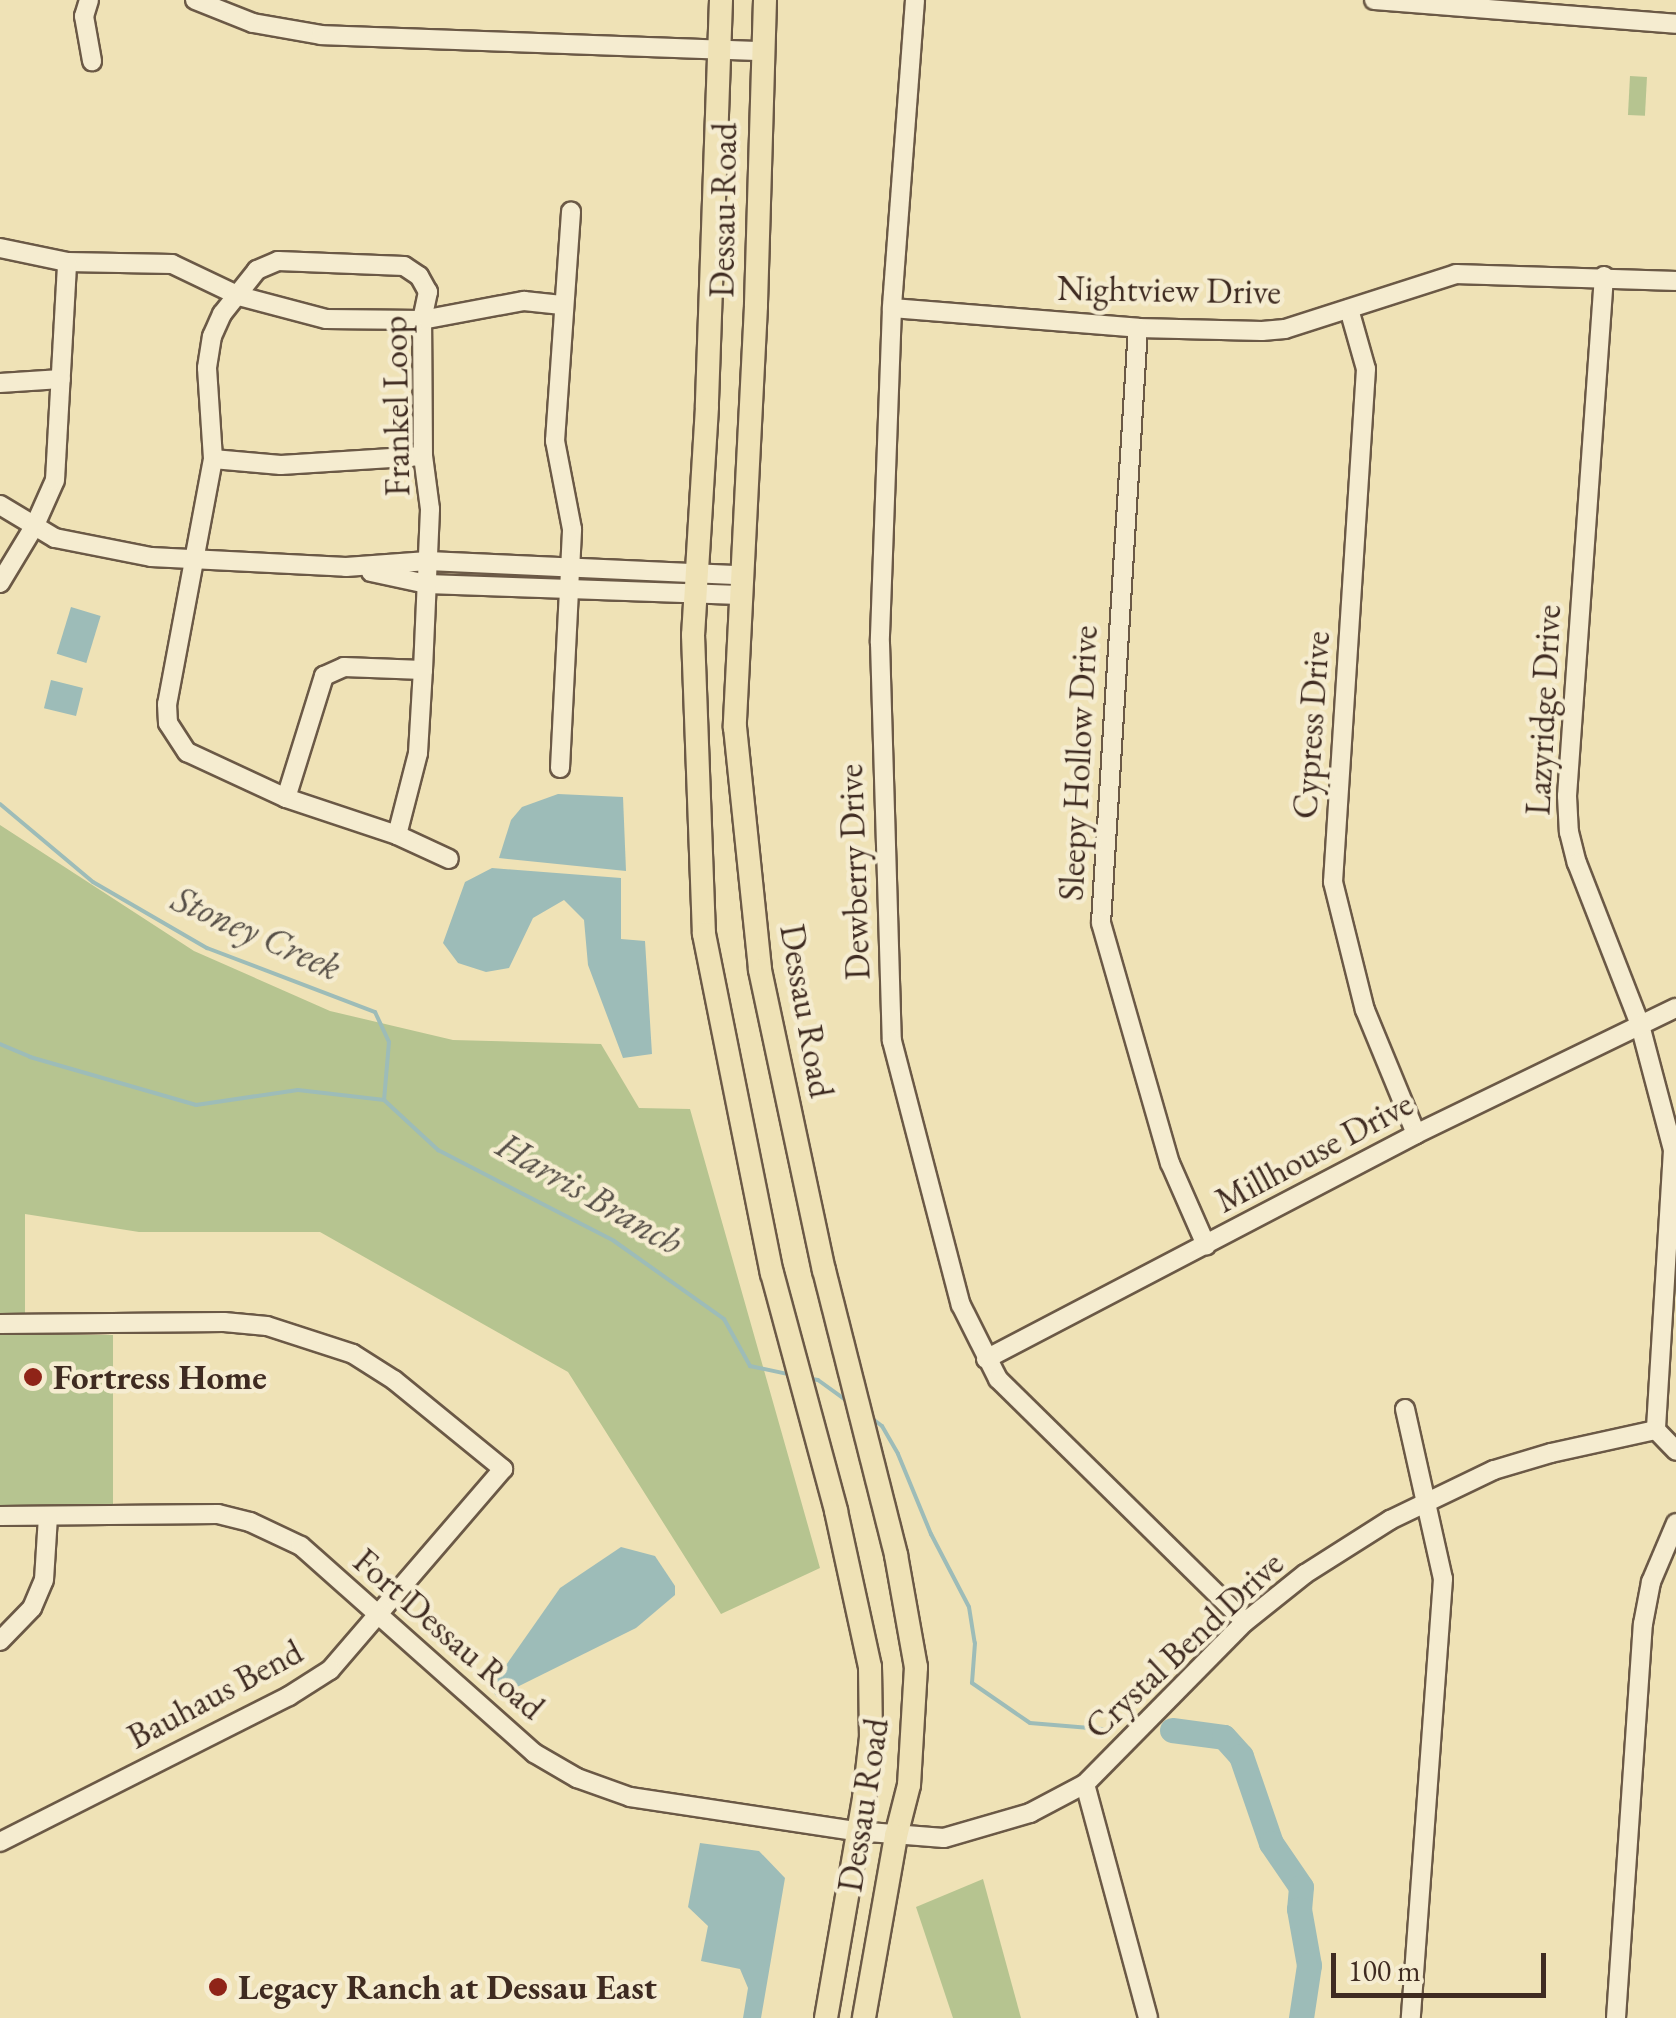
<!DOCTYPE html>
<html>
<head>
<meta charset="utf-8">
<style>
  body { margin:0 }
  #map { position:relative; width:1676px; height:2018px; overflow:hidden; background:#efe2b6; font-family:"EB Garamond",serif }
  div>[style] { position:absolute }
  .green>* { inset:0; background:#b6c490; transform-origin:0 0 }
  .water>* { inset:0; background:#9dbcb8; transform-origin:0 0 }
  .stream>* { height:4px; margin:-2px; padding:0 2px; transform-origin:2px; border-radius:2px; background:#9dbcb8 }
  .river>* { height:25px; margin:-12.5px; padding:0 12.5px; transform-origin:12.5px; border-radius:12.5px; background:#9dbcb8 }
  .roads { filter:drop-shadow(2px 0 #6b5946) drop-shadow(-2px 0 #6b5946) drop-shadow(0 2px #6b5946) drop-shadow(0 -2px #6b5946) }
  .minor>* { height:18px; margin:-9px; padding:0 9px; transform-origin:9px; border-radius:9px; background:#f5ecd0 }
  .major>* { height:22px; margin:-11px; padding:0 11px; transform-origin:11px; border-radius:11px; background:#efe2b6 }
  .dots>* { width:28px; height:28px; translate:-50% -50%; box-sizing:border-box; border:5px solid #f5ecd0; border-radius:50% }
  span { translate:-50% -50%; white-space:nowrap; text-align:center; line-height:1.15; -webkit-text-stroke:9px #f5ecd0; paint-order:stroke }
  .street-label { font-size:35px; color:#3f2b21 }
  .poi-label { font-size:35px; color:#3f2b21; font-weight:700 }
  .left { translate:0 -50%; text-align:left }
  .water-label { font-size:38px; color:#564f47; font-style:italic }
  .scale { position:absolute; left:1331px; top:1953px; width:215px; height:45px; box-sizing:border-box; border:5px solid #3f2b21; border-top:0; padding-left:12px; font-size:30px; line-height:35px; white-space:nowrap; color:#3f2b21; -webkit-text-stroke:8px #f5ecd0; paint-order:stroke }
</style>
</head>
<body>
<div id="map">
  <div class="green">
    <div style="left:1630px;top:76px;width:17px;height:39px;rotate:3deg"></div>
    <div style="clip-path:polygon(0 825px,194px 951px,330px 1011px,453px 1040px,601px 1044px,639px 1108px,690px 1109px,820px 1568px,721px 1614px,568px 1372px,320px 1232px,139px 1232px,25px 1214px,25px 1313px,0 1313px)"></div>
    <div style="left:0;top:1335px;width:113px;height:170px"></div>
    <div style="clip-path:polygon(983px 1879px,1021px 2018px,953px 2018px,916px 1907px)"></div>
  </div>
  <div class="water">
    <div style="left:71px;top:607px;width:31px;height:49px;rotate:17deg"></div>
    <div style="left:51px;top:680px;width:33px;height:29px;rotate:14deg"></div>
    <div style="clip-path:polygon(558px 794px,623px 797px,626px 871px,499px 858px,511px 820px,522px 807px)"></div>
    <div style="clip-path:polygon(492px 868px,621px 878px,621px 939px,645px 941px,652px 1054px,623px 1058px,588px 965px,584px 920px,564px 900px,533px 918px,509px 968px,486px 972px,458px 963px,443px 943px,465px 882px)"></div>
    <div style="clip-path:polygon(621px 1547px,655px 1556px,675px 1586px,675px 1595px,636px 1628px,497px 1697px,490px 1688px,560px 1588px)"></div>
    <div style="clip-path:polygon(700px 1843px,759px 1851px,785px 1878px,761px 2018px,743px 2018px,748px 1988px,740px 1969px,701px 1961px,708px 1926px,688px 1907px)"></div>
  </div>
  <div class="stream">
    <div style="left:0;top:804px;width:121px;rotate:40deg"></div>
    <div style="left:93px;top:882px;width:132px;rotate:30.1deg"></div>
    <div style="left:207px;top:948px;width:180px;rotate:20.9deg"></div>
    <div style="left:375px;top:1012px;width:33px;rotate:65deg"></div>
    <div style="left:389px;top:1042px;width:58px;rotate:94.9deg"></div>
    <div style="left:0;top:1044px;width:33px;rotate:23deg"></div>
    <div style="left:30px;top:1057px;width:173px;rotate:16.1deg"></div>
    <div style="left:196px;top:1105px;width:103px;rotate:-8.4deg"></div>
    <div style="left:298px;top:1090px;width:87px;rotate:6.6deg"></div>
    <div style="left:384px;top:1100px;width:74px;rotate:42.8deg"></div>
    <div style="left:438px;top:1150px;width:198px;rotate:27.3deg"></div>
    <div style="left:614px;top:1241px;width:135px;rotate:35.3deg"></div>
    <div style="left:724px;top:1319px;width:54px;rotate:61deg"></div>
    <div style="left:750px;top:1366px;width:39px;rotate:12deg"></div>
    <div style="left:807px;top:1378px;width:11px;rotate:10deg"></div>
    <div style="left:818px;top:1380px;width:34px;rotate:36deg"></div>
    <div style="left:870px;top:1417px;width:15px;rotate:37deg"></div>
    <div style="left:882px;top:1426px;width:32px;rotate:60deg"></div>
    <div style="left:898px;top:1454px;width:87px;rotate:67.6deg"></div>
    <div style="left:931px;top:1534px;width:82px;rotate:62.5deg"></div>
    <div style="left:969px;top:1607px;width:36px;rotate:81deg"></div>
    <div style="left:975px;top:1643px;width:40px;rotate:94.3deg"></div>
    <div style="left:972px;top:1683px;width:70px;rotate:34.6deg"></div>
    <div style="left:1030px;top:1723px;width:72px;rotate:4.8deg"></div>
  </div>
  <div class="river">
    <div style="left:1172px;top:1730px;width:52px;rotate:7.7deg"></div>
    <div style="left:1224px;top:1737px;width:25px;rotate:48deg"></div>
    <div style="left:1241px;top:1756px;width:92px;rotate:71deg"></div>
    <div style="left:1271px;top:1843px;width:53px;rotate:55.7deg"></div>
    <div style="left:1301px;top:1887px;width:22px;rotate:95deg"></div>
    <div style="left:1299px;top:1909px;width:57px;rotate:79.9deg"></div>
    <div style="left:1309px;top:1965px;width:54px;rotate:98.6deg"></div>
  </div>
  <div class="roads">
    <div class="minor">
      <div style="left:89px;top:0;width:17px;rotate:107deg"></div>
      <div style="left:84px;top:16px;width:46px;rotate:79.9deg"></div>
      <div style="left:195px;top:0;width:62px;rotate:21.6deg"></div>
      <div style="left:253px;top:23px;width:69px;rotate:10deg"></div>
      <div style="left:321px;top:35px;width:441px;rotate:2.1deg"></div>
      <div style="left:915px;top:0;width:309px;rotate:94.3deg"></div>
      <div style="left:892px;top:308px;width:335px;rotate:92.1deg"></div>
      <div style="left:880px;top:643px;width:398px;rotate:88.3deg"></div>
      <div style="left:892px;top:1041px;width:273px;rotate:75.4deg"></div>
      <div style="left:961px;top:1305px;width:83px;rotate:63.4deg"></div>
      <div style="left:998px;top:1379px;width:346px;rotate:44.5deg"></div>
      <div style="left:1374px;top:0;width:303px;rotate:4.5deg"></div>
      <div style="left:0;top:248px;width:68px;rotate:11.8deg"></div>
      <div style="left:67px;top:262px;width:105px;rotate:1.1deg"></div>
      <div style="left:172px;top:264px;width:74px;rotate:25.5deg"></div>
      <div style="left:239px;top:296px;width:90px;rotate:14.8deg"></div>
      <div style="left:326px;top:319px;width:96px;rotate:0.6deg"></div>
      <div style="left:422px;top:320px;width:104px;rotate:-10.6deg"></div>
      <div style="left:524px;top:301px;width:38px;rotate:6deg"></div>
      <div style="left:1604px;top:276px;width:521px;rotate:94.07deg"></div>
      <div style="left:1567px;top:796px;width:36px;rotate:87deg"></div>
      <div style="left:1569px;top:832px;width:32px;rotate:76deg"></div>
      <div style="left:1577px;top:863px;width:174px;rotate:68.7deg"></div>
      <div style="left:1640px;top:1025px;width:129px;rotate:75.2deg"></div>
      <div style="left:1673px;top:1150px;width:281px;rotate:93.5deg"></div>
      <div style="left:892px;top:308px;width:247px;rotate:4.6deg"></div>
      <div style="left:1138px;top:328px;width:124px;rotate:1.4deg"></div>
      <div style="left:1262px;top:331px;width:23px;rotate:-5deg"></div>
      <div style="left:1285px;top:329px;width:180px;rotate:-17.8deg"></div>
      <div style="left:1456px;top:274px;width:220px;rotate:1.8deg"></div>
      <div style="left:1349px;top:309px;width:62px;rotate:74.2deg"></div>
      <div style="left:1366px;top:369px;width:514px;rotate:93.68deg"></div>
      <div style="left:1333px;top:882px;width:132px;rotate:76deg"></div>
      <div style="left:1365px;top:1010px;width:134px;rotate:67.6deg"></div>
      <div style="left:1138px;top:328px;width:596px;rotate:93.56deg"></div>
      <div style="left:1101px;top:923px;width:250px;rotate:74deg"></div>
      <div style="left:1170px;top:1163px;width:90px;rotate:66.3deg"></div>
      <div style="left:0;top:383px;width:61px;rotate:-3.8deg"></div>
      <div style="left:213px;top:459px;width:68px;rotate:5deg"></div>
      <div style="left:281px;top:465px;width:142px;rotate:-3.6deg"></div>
      <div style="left:0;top:505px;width:64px;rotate:31deg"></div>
      <div style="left:55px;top:538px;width:98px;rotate:11.2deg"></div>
      <div style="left:151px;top:557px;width:195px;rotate:2.9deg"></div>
      <div style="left:346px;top:567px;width:82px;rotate:-4.2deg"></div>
      <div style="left:428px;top:561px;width:312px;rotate:2.6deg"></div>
      <div style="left:371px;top:572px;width:57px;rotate:12.1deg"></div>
      <div style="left:427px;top:584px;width:313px;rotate:2deg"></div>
      <div style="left:0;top:583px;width:68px;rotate:-58.9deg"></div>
      <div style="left:35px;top:525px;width:49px;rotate:-66deg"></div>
      <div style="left:55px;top:480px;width:218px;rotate:-86.8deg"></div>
      <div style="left:560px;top:768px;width:239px;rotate:-87.1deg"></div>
      <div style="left:572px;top:529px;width:90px;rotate:-100.9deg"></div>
      <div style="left:555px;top:441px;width:230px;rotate:-86deg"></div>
      <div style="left:286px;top:798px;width:128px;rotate:-72.7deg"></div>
      <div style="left:324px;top:676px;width:22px;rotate:-24deg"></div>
      <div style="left:344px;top:667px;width:79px;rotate:2.2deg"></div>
      <div style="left:397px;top:835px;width:85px;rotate:-75.6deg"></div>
      <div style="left:418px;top:753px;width:83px;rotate:-86.6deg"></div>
      <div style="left:423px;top:670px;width:161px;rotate:-87.5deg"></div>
      <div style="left:430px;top:509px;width:53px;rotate:-97.5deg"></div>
      <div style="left:423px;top:456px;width:136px;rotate:-90.4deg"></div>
      <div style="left:422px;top:320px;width:29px;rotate:-78deg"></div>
      <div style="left:428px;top:292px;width:18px;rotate:-119deg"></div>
      <div style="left:419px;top:276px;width:18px;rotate:-146deg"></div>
      <div style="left:404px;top:266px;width:126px;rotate:-177.7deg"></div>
      <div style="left:278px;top:261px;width:23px;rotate:157deg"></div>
      <div style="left:257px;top:270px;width:56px;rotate:128.5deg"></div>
      <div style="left:222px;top:314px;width:24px;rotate:114deg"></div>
      <div style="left:212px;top:336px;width:32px;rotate:99deg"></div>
      <div style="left:207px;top:368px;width:91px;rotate:86.2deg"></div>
      <div style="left:213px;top:459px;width:249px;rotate:100.6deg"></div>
      <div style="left:167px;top:704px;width:19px;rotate:87deg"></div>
      <div style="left:168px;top:723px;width:35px;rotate:57deg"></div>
      <div style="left:187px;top:752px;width:109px;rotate:24.9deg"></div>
      <div style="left:286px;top:798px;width:117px;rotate:18.4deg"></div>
      <div style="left:397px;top:835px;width:57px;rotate:24.8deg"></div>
      <div style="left:0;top:1324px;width:224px;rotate:-0.5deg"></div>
      <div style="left:224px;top:1322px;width:43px;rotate:5.3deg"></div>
      <div style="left:267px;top:1326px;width:90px;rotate:18deg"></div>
      <div style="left:353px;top:1354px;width:49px;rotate:32.4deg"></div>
      <div style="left:394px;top:1380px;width:141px;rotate:39.2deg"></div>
      <div style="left:503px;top:1469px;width:265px;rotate:130.7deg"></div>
      <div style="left:330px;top:1670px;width:49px;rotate:147.6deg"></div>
      <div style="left:289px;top:1696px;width:324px;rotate:153.2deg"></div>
      <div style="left:986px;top:1359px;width:485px;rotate:-27.6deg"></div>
      <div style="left:1416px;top:1134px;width:289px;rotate:-25.9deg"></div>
      <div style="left:1405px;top:1409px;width:174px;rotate:77.4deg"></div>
      <div style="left:1443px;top:1579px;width:440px;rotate:94.2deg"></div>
      <div style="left:0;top:1516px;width:218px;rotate:-0.5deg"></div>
      <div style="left:218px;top:1514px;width:33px;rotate:14deg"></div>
      <div style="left:250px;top:1522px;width:56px;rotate:25.2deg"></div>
      <div style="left:301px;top:1546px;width:312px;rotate:41.6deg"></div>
      <div style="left:534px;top:1753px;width:50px;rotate:30.2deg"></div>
      <div style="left:577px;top:1778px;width:56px;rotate:19.7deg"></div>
      <div style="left:630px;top:1797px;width:229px;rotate:8.6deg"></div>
      <div style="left:856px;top:1831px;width:88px;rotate:4.5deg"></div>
      <div style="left:944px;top:1838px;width:90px;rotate:-16.2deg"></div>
      <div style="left:1030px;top:1813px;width:62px;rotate:-27.8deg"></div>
      <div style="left:1085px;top:1784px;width:228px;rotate:-45.4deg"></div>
      <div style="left:1245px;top:1622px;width:77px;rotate:-38.7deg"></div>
      <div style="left:1305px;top:1574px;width:101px;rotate:-32.4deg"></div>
      <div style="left:1390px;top:1520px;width:115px;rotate:-25.7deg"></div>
      <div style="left:1494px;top:1470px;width:59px;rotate:-16.6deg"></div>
      <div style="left:1551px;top:1453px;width:107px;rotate:-12.4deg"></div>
      <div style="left:1656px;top:1430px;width:29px;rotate:46deg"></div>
      <div style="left:0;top:1641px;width:46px;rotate:-45.9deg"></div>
      <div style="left:32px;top:1608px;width:30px;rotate:-67deg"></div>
      <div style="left:44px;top:1580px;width:64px;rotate:-86.4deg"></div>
      <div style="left:1085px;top:1784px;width:242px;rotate:74.9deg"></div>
      <div style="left:1616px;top:2018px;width:395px;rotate:-86.1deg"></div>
      <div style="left:1643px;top:1624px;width:43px;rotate:-79.2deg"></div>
      <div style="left:1651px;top:1582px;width:64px;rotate:-67deg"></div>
    </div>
    <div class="major">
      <div style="left:721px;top:0;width:407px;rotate:92deg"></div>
      <div style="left:707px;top:407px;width:228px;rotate:93.5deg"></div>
      <div style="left:693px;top:635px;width:299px;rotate:87.9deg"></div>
      <div style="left:704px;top:934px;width:346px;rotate:78.7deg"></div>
      <div style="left:772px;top:1273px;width:246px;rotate:74.9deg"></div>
      <div style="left:836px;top:1511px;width:160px;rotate:77.7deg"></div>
      <div style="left:870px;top:1667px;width:70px;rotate:89.2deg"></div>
      <div style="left:871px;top:1737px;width:61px;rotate:96.5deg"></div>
      <div style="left:864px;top:1798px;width:223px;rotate:99.8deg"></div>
      <div style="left:765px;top:0;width:306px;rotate:91.7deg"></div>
      <div style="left:756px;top:306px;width:422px;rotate:92.9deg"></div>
      <div style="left:735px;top:727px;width:244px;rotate:84.1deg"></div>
      <div style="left:760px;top:970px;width:307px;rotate:78deg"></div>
      <div style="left:824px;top:1270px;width:294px;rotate:75.8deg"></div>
      <div style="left:896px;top:1555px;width:114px;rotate:79.9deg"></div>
      <div style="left:916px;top:1667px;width:118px;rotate:93.4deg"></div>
      <div style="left:909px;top:1785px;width:53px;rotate:104.3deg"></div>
      <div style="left:896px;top:1836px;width:185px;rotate:100deg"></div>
    </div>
  </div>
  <div class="dots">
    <div style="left:33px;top:1377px;background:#8f2418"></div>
    <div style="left:218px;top:1987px;background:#8f2418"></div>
  </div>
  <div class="street-label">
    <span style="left:723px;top:210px;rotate:-89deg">Dessau Road</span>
    <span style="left:1169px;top:290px;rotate:1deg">Nightview Drive</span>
    <span style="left:396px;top:406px;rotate:-91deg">Frankel Loop</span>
    <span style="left:1543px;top:710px;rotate:-87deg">Lazyridge Drive</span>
    <span style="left:1311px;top:725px;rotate:-86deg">Cypress Drive</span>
    <span style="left:1078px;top:763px;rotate:-87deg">Sleepy Hollow Drive</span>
    <span style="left:854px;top:872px;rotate:-92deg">Dewberry Drive</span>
    <span style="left:807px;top:1011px;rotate:80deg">Dessau Road</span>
    <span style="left:1314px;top:1152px;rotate:-28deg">Millhouse Drive</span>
    <span style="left:449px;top:1634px;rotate:41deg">Fort Dessau Road</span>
    <span style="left:1184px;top:1645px;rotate:-43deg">Crystal Bend Drive</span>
    <span style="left:215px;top:1694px;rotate:-28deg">Bauhaus Bend</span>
    <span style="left:863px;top:1805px;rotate:-81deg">Dessau Road</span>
  </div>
  <div class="poi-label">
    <span class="left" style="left:53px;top:1377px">Fortress Home</span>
    <span class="left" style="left:238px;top:1987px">Legacy Ranch at Dessau East</span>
  </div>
  <div class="water-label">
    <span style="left:257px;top:932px;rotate:24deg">Stoney Creek</span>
    <span style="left:590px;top:1193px;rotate:30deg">Harris Branch</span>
  </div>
  <div class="scale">100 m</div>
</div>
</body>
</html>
